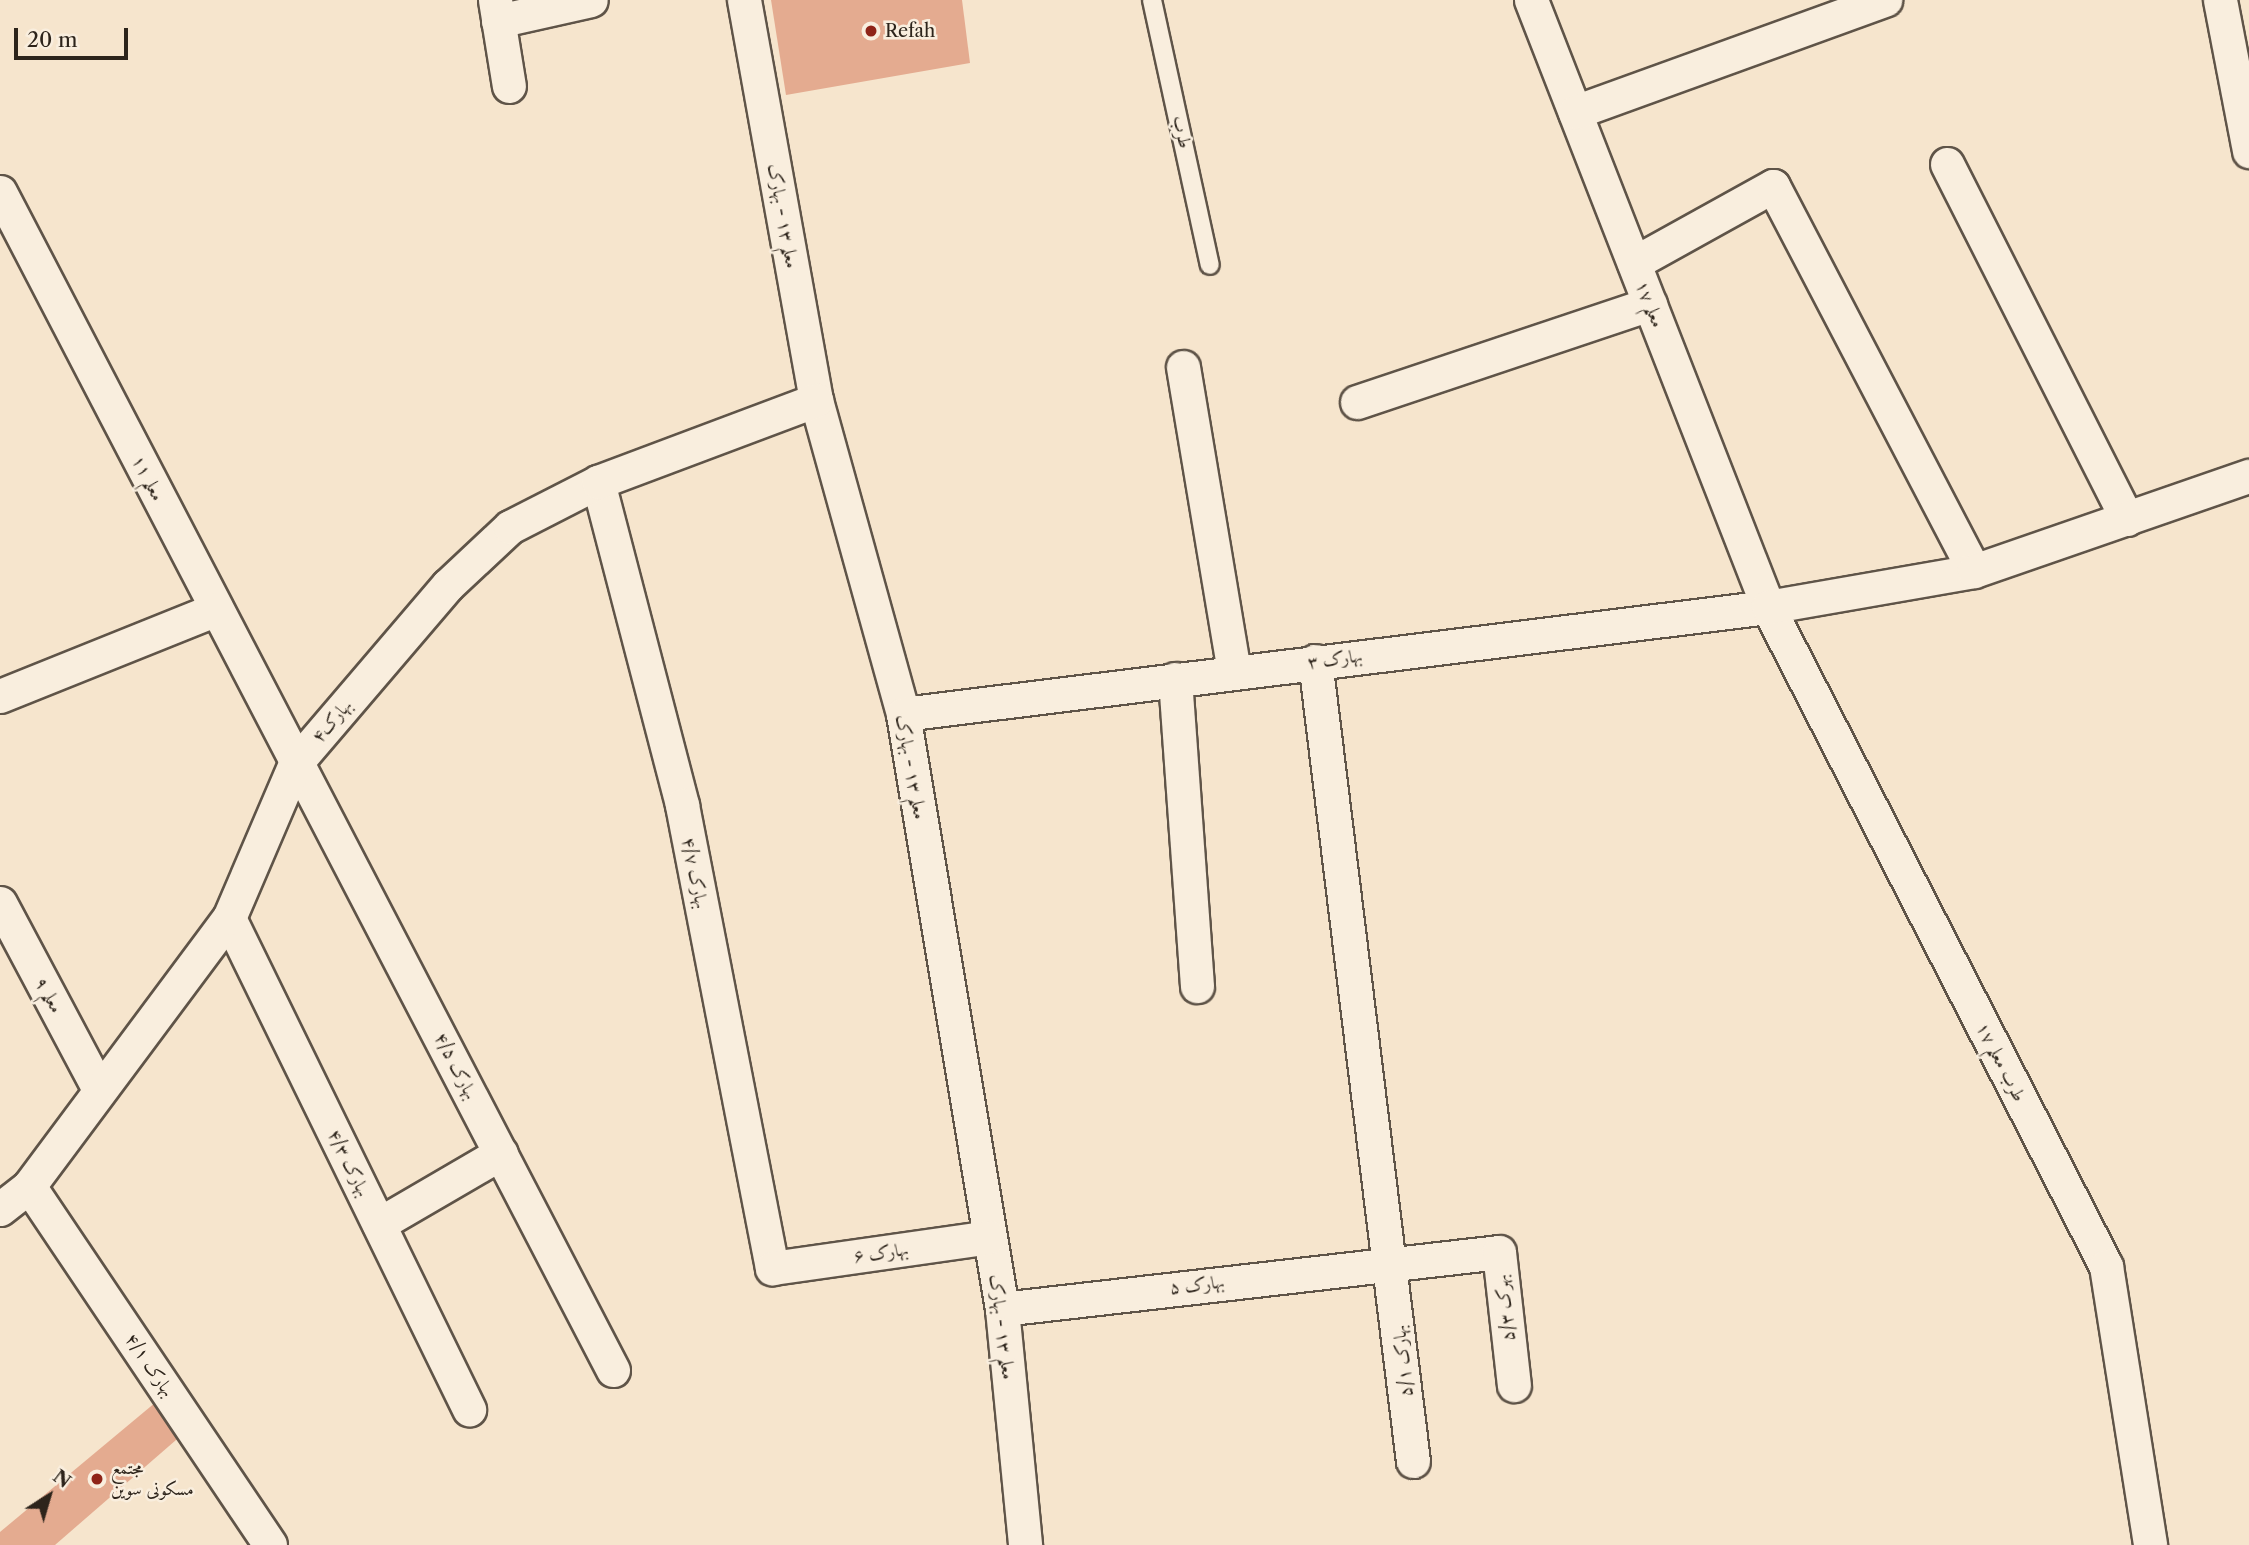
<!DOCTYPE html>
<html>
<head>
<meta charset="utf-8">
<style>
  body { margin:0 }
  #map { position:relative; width:2249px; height:1545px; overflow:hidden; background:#f6e5cd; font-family:"Libre Caslon Text",Amiri,serif }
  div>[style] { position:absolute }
  .building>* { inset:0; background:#e4ab90 }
  .roads { filter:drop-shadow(2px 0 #5f5448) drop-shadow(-2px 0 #5f5448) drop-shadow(0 2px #5f5448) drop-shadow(0 -2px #5f5448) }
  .service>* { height:18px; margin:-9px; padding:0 9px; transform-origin:9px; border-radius:9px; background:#f9eede }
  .minor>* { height:33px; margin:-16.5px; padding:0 16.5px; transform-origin:16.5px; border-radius:16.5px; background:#f9eede }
  .dots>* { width:19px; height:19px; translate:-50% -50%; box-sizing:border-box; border:4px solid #f9eede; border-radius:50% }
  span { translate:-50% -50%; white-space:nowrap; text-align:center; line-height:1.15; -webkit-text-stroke:5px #f9eede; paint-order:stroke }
  .poi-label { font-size:18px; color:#2d241b }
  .left { translate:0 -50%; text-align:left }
  .street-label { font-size:18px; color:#2d241b }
  .north { position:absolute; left:14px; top:1461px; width:70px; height:70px; -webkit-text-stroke:5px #f9eede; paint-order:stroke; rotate:37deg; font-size:19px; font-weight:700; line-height:28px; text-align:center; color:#2d241b }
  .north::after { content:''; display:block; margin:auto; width:24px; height:32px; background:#2d241b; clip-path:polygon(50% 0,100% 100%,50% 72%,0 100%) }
  .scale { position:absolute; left:14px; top:28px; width:114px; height:32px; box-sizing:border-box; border:4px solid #2d241b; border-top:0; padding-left:9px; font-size:21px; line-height:24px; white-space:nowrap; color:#2d241b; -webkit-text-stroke:5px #f9eede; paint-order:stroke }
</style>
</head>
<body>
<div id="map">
  <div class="building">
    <div style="clip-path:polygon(771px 0,962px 0,970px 63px,786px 95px)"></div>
    <div style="clip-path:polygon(168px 1392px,191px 1427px,55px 1545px,0 1545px,0 1532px)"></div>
  </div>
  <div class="roads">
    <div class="service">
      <div style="left:1152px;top:0;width:271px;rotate:77.7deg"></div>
    </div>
    <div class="minor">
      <div style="left:495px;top:0;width:87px;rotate:80.8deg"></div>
      <div style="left:744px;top:0;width:406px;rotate:79.8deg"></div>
      <div style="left:816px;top:400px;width:326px;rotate:74.5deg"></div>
      <div style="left:903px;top:714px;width:603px;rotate:80.55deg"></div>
      <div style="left:1002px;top:1309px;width:237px;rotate:84.4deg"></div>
      <div style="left:1531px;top:0;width:652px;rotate:68.67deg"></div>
      <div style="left:1768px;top:607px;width:741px;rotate:62.85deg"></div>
      <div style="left:2106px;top:1266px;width:282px;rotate:81deg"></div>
      <div style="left:2220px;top:0;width:154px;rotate:79.1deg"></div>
      <div style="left:498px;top:21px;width:95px;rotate:-12.7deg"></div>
      <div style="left:1575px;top:112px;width:330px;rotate:-19.9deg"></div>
      <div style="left:1947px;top:164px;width:398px;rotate:63.1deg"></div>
      <div style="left:0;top:192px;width:1328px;rotate:62.51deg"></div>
      <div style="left:1634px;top:263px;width:159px;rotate:-29deg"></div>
      <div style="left:1773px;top:186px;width:434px;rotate:62.4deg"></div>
      <div style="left:1183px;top:367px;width:309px;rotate:80.5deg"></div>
      <div style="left:1357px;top:402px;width:309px;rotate:-18.5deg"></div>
      <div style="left:598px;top:482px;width:334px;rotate:75.4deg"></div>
      <div style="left:682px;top:805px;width:472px;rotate:79deg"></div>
      <div style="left:772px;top:1268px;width:219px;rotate:-8.1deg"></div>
      <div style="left:1315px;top:661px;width:806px;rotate:83.02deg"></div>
      <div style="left:1175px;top:679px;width:308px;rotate:85.9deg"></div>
      <div style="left:0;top:696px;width:233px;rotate:-21.9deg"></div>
      <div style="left:903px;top:714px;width:872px;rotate:-7.05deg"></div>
      <div style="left:1768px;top:607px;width:209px;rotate:-9.9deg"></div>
      <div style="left:1974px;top:571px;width:291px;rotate:-19.1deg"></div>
      <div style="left:0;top:903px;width:208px;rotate:62deg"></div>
      <div style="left:229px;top:918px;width:547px;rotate:63.95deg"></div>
      <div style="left:29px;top:1186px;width:432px;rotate:56.1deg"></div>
      <div style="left:0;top:1209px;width:37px;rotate:-38deg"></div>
      <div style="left:29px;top:1186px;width:334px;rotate:-53.3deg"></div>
      <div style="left:229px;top:918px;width:168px;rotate:-66.8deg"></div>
      <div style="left:295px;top:764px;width:235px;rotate:-49.5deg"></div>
      <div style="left:448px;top:585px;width:85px;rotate:-43.1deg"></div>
      <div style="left:510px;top:527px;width:99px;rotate:-27.1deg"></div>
      <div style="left:598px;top:482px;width:233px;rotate:-20.6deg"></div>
      <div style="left:379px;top:1224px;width:141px;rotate:-30.2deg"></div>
      <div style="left:1002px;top:1309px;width:500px;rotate:-6.54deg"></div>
      <div style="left:1499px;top:1252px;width:134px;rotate:83.6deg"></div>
    </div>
  </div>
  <div class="dots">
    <div style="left:871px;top:31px;background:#8f2418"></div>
    <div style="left:97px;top:1479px;background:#8f2418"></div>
  </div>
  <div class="poi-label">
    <span class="left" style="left:885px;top:31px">Refah</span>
    <span class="left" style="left:111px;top:1479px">مجتمع<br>مسکونی سوین</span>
  </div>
  <div class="street-label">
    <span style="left:1182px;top:132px;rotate:78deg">طرب</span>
    <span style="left:783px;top:216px;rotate:80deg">معلم ۱۳ - بهارک</span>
    <span style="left:1650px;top:304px;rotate:69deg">معلم ۱۷</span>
    <span style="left:148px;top:478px;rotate:63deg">معلم ۱۱</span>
    <span style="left:1335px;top:659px;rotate:-7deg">بهارک ۳</span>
    <span style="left:332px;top:721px;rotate:-49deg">بهارک۴</span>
    <span style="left:911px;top:767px;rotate:80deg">معلم ۱۳ - بهارک</span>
    <span style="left:695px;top:873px;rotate:79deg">بهارک ۴/۷</span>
    <span style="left:49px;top:995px;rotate:62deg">معلم ۹</span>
    <span style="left:2001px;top:1062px;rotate:63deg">طرب معلم ۱۷</span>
    <span style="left:456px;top:1066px;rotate:63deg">بهارک ۴/۵</span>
    <span style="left:349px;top:1163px;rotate:64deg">بهارک ۴/۳</span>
    <span style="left:881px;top:1253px;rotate:-8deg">بهارک ۶</span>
    <span style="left:1197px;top:1285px;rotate:-7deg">بهارک ۵</span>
    <span style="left:1505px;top:1308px;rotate:-97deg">بهرک ۵/۳</span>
    <span style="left:1002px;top:1327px;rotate:83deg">معلم ۱۳ - بهارک</span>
    <span style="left:1403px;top:1361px;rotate:-96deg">بهارک ۵/۱</span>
    <span style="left:150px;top:1365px;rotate:56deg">بهارک ۴/۱</span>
  </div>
  <div class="north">N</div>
  <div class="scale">20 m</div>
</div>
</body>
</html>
